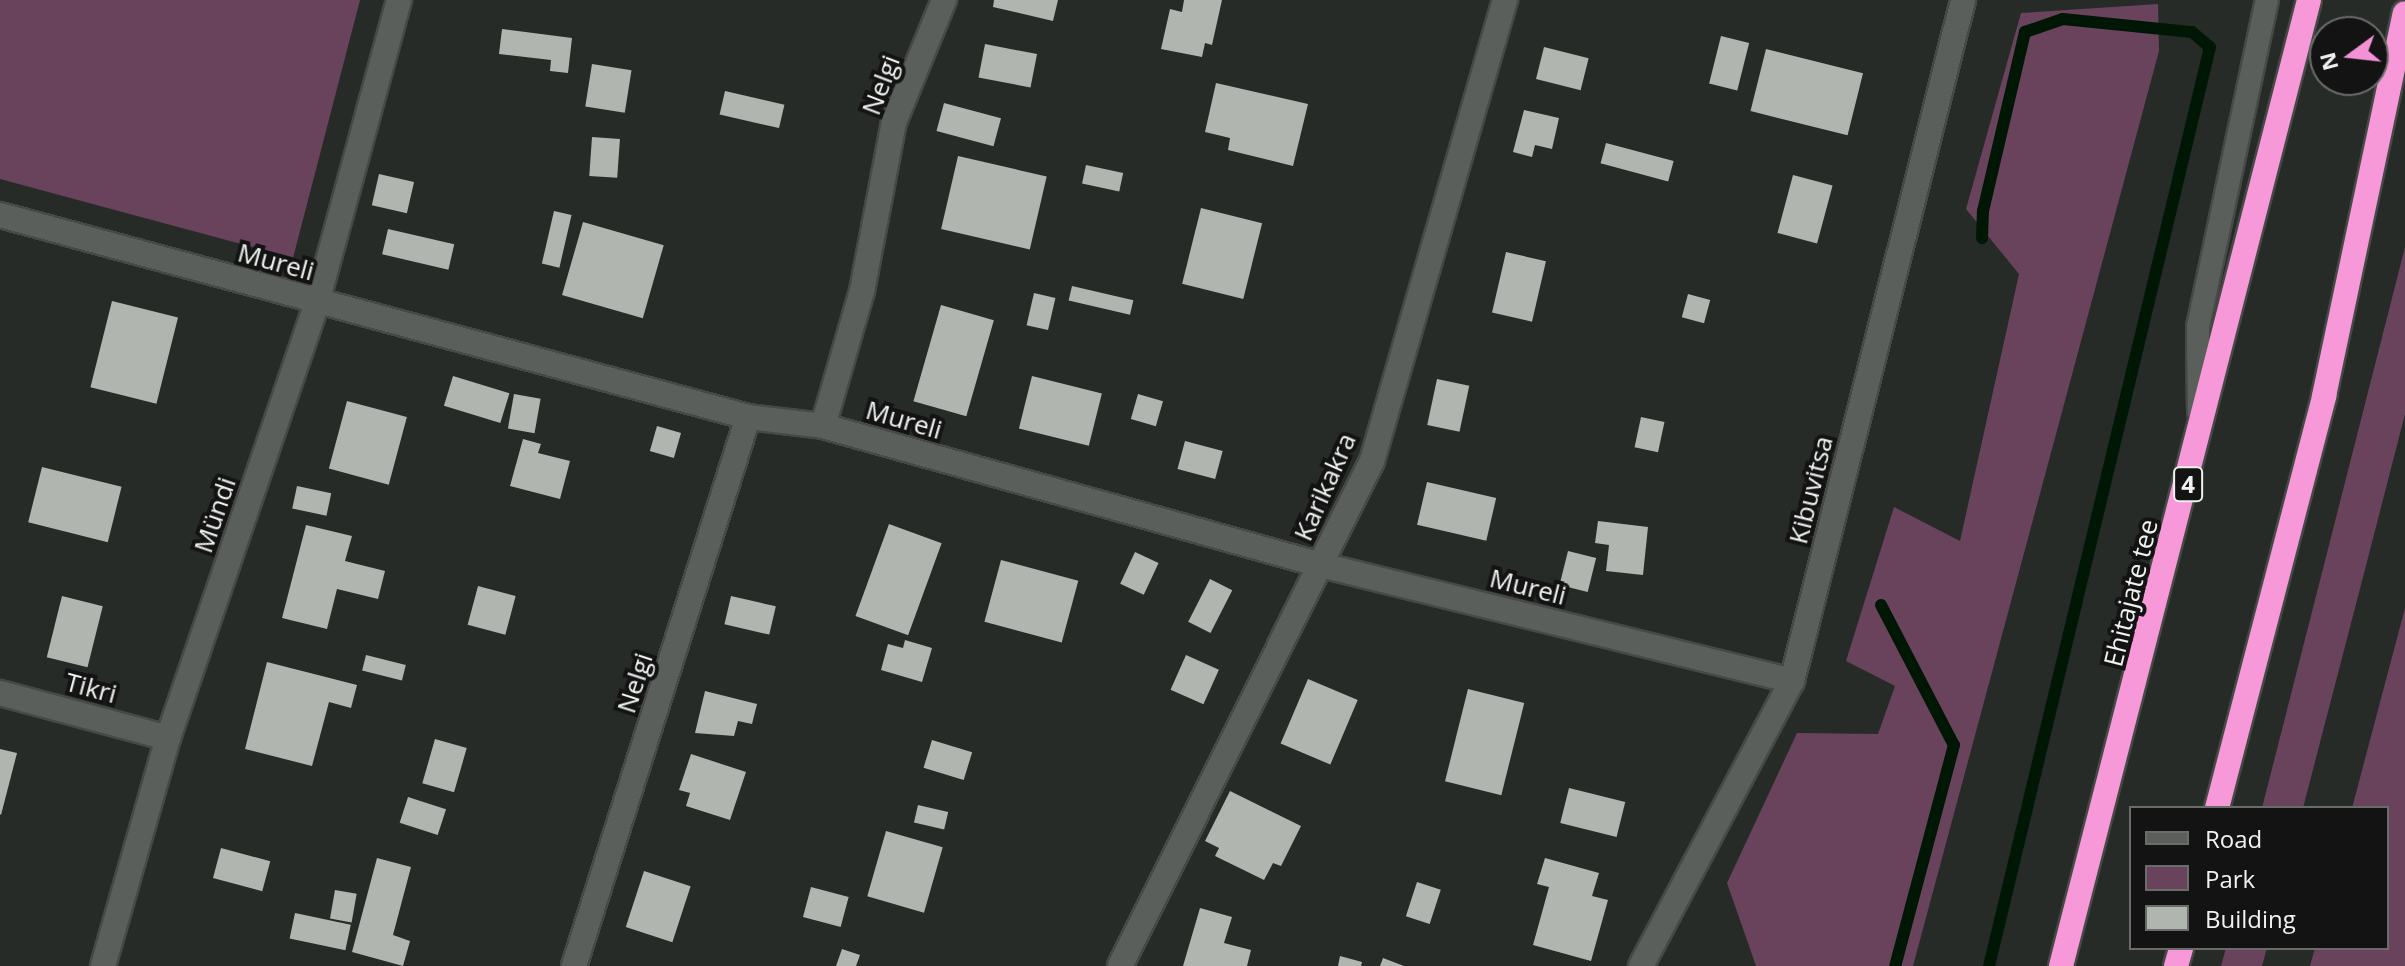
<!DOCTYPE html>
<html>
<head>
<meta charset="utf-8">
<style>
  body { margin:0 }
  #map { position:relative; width:2405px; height:966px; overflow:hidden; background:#272b28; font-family:"Open Sans",sans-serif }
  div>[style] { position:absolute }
  .green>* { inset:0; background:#69425c }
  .stream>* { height:12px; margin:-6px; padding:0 6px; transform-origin:6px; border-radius:6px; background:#011705 }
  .building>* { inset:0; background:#b0b5b0; transform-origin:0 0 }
  .roads { filter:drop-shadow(2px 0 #464946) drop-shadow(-2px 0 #464946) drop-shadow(0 2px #464946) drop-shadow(0 -2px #464946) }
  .lane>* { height:22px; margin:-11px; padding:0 11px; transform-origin:11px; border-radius:11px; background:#5b5f5b }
  .street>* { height:24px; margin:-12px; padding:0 12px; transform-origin:12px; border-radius:12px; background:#5b5f5b }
  .highway>* { height:24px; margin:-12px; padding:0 12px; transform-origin:12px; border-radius:12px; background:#f799d9 }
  span { translate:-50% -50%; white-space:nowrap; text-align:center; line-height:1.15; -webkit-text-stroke:8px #121312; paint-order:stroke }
  .shield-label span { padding:2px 6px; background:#121312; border:2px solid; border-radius:6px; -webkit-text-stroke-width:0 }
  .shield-label { font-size:24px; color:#eff2ef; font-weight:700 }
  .street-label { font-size:26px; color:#eff2ef }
  .legend { position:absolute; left:2129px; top:806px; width:260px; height:144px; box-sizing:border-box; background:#121312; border:2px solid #6a6c6a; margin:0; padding:10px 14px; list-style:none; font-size:24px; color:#eff2ef }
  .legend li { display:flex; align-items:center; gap:16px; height:40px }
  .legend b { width:40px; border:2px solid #6a6c6a }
  .north { position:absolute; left:2309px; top:16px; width:80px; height:80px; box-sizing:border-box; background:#121312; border:2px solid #6a6c6a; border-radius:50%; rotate:255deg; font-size:22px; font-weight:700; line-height:32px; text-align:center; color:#eff2ef }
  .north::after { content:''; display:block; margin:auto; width:28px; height:36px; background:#f391d5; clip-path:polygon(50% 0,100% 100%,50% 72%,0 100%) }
</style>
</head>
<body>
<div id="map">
  <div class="green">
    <div style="clip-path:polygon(0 0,360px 0,293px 258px,0 179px)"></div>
    <div style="clip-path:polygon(2158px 4px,2159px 51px,1913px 966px,1756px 966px,1727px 883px,1797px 733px,1878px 734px,1895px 686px,1846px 661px,1894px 507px,1960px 541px,2019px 274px,1966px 209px,2021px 13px)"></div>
    <div style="clip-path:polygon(2405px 247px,2405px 414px,2369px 554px,2303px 808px,2262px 808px)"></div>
    <div style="clip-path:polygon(2405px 608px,2405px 966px,2310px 966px,2315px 948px,2387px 948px,2387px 808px,2352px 808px)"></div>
    <div style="clip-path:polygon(2226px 948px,2267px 948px,2262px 966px,2221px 966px)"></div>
  </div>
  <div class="stream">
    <div style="left:1982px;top:238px;width:27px;rotate:-88deg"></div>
    <div style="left:1983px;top:211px;width:184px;rotate:-76.8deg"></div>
    <div style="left:2025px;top:32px;width:40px;rotate:-18.9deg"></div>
    <div style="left:2063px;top:19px;width:130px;rotate:5.8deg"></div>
    <div style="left:2192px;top:32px;width:23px;rotate:40deg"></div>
    <div style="left:2210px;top:47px;width:945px;rotate:103.52deg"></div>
    <div style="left:1881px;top:605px;width:158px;rotate:62.5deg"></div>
    <div style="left:1954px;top:745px;width:229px;rotate:104.9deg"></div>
  </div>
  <div class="building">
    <div style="clip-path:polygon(994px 0,1058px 0,1053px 21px,993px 7px)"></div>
    <div style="clip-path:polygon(1184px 0,1222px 0,1212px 45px,1205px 43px,1202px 57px,1161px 49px,1170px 9px,1182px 12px)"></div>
    <div style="clip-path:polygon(502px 29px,572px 38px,568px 73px,550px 71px,551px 60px,499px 54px)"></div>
    <div style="left:1721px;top:36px;width:29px;height:49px;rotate:14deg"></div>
    <div style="left:985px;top:44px;width:53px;height:34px;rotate:11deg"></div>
    <div style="left:1544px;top:47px;width:46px;height:33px;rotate:14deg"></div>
    <div style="left:1766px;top:49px;width:100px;height:64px;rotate:14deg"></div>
    <div style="left:592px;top:64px;width:40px;height:43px;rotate:9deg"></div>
    <div style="clip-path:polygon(1216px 83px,1308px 104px,1293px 166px,1228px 150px,1230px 138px,1205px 132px)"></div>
    <div style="left:725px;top:91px;width:61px;height:24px;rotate:13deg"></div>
    <div style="left:944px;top:103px;width:59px;height:29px;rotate:15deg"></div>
    <div style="clip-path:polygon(1524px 110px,1559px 118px,1552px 149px,1535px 145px,1532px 157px,1513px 152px)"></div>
    <div style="left:592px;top:137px;width:28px;height:39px;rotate:4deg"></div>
    <div style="left:1606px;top:143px;width:70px;height:21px;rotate:15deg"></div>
    <div style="left:958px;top:156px;width:91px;height:75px;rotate:13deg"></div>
    <div style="left:1086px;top:165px;width:38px;height:19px;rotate:12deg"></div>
    <div style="left:379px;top:174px;width:36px;height:32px;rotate:13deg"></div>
    <div style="left:1793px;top:175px;width:41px;height:60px;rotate:15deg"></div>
    <div style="left:1201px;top:208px;width:63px;height:78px;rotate:14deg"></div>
    <div style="left:554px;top:211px;width:18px;height:54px;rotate:13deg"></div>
    <div style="left:583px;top:222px;width:84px;height:76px;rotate:16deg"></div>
    <div style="left:388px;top:229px;width:68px;height:26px;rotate:13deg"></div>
    <div style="left:1506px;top:252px;width:41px;height:62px;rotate:13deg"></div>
    <div style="left:1072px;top:286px;width:63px;height:15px;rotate:13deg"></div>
    <div style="left:1034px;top:293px;width:22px;height:33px;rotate:13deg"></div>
    <div style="left:1688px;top:294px;width:23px;height:24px;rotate:15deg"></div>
    <div style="left:112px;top:301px;width:68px;height:89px;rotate:14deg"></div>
    <div style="left:941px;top:305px;width:55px;height:100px;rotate:16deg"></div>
    <div style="left:453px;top:376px;width:59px;height:31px;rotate:17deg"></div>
    <div style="left:1032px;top:376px;width:72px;height:54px;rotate:14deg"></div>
    <div style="left:1437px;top:379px;width:33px;height:47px;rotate:12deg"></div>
    <div style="left:514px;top:394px;width:27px;height:35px;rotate:10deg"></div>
    <div style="left:1138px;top:394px;width:26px;height:26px;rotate:16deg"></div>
    <div style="left:347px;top:401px;width:62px;height:70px;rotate:15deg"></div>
    <div style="left:1641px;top:417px;width:24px;height:31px;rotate:12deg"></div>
    <div style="left:657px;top:426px;width:25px;height:26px;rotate:16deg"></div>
    <div style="clip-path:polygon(523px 439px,541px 444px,538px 453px,570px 461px,560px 499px,510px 486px)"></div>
    <div style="left:1185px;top:441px;width:39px;height:29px;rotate:15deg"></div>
    <div style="left:42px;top:467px;width:82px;height:57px;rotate:14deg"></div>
    <div style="left:1427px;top:482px;width:71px;height:44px;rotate:13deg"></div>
    <div style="left:297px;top:486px;width:35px;height:23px;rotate:12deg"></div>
    <div style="clip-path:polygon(1598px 521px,1648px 527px,1643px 575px,1606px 571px,1609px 545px,1595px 543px)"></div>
    <div style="left:889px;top:524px;width:56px;height:98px;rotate:20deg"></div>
    <div style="clip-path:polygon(306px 525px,352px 536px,345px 561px,385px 571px,378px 599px,337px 589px,327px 629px,282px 618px)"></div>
    <div style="left:1568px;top:551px;width:29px;height:35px;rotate:14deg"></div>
    <div style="left:1135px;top:552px;width:26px;height:35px;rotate:25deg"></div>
    <div style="left:1001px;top:560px;width:80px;height:64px;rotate:15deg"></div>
    <div style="left:1210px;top:579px;width:25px;height:48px;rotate:27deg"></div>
    <div style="left:478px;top:586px;width:39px;height:40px;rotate:15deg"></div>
    <div style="left:62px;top:596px;width:42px;height:63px;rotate:14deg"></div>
    <div style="left:731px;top:596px;width:46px;height:29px;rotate:13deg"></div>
    <div style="clip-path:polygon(905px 640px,932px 648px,922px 682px,881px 670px,888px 644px,903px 648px)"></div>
    <div style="left:366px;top:655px;width:41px;height:16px;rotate:14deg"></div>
    <div style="left:1186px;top:655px;width:36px;height:38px;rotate:24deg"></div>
    <div style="clip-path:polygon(267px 662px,357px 685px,351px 708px,329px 702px,312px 766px,245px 749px)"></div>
    <div style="left:1308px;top:679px;width:54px;height:70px;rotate:23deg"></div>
    <div style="left:1468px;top:689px;width:58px;height:95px;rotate:14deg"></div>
    <div style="clip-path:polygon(705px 691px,757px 704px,752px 724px,738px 721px,734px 736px,695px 733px)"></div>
    <div style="left:435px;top:739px;width:33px;height:46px;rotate:16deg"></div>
    <div style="left:932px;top:740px;width:42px;height:29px;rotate:17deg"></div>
    <div style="clip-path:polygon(0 749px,17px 753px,1px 815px,0 814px)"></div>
    <div style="clip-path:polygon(691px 754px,746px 772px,730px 820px,686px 806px,690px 793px,679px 790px)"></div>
    <div style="left:1569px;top:788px;width:58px;height:36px;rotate:14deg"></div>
    <div style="clip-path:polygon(1230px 791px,1301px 826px,1281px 866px,1273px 863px,1264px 880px,1215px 856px,1219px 848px,1205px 841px)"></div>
    <div style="left:408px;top:797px;width:40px;height:27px;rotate:18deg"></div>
    <div style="left:918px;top:805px;width:31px;height:18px;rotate:13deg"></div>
    <div style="left:886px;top:831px;width:59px;height:68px;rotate:16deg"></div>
    <div style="left:221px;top:848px;width:51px;height:31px;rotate:15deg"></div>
    <div style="clip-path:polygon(377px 858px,411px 867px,393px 935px,410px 941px,403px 966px,352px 952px)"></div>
    <div style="clip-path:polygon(1545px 858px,1599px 873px,1592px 896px,1608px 900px,1591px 961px,1533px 945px,1549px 887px,1537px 884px)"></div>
    <div style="left:644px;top:871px;width:49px;height:59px;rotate:18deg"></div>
    <div style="left:1417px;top:882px;width:25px;height:36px;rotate:18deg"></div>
    <div style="left:811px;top:887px;width:39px;height:31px;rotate:15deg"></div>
    <div style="left:335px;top:890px;width:22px;height:29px;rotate:10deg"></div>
    <div style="clip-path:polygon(1200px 908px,1232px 917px,1224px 943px,1251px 950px,1247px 966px,1183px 966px)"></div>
    <div style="left:295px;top:913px;width:57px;height:26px;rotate:12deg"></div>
    <div style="clip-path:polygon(842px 949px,860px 955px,856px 966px,836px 966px)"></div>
    <div style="clip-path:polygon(1340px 956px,1362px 962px,1361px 966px,1338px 966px)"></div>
    <div style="clip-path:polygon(1383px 958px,1404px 966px,1380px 966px)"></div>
  </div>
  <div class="roads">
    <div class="lane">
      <div style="left:2199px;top:412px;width:85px;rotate:-90.7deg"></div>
      <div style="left:2198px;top:327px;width:334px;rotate:-78.1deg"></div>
    </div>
    <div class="street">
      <div style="left:0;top:215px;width:775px;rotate:15.11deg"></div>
      <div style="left:748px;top:417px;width:76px;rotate:6.8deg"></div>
      <div style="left:823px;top:426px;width:517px;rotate:15.6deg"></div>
      <div style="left:1321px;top:565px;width:485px;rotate:13.8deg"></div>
      <div style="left:823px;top:426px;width:141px;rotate:-73.9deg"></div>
      <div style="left:862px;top:291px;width:172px;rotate:-79.3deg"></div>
      <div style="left:894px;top:122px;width:132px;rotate:-67.7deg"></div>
      <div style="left:0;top:693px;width:174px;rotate:15deg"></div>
      <div style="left:103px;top:966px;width:237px;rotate:-74.1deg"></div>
      <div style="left:168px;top:738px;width:461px;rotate:-71.1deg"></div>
      <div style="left:317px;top:302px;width:313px;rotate:-74.8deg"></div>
      <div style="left:574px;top:966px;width:576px;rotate:-72.41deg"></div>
      <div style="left:1120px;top:966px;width:564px;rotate:-63.48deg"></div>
      <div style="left:1372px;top:461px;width:480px;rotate:-73.9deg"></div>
      <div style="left:1641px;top:966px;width:323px;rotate:-62.1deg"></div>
      <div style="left:1792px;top:681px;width:702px;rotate:-75.9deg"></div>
    </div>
    <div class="highway">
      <div style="left:2217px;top:808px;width:426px;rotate:-75.4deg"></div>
      <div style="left:2324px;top:396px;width:391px;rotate:-78.1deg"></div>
      <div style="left:2061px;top:966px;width:997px;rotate:-75.6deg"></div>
      <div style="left:2176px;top:966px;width:19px;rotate:-74deg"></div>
    </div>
  </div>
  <div class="shield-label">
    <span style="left:2188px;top:484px">4</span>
  </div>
  <div class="street-label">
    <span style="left:881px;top:85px;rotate:-69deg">Nelgi</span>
    <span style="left:276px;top:262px;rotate:15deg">Mureli</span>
    <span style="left:904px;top:420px;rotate:16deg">Mureli</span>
    <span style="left:1325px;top:487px;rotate:-66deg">Karikakra</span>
    <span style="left:1811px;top:490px;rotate:-76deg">Kibuvitsa</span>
    <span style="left:215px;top:515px;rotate:-71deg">Mündi</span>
    <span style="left:1528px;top:587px;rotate:14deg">Mureli</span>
    <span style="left:2131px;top:593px;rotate:-76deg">Ehitajate tee</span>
    <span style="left:635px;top:683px;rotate:-72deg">Nelgi</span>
    <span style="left:91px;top:688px;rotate:15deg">Tikri</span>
  </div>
  <ul class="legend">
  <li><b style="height:10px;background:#5b5f5b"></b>Road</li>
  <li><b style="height:22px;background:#69425c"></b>Park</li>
  <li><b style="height:22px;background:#b0b5b0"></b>Building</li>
  </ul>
  <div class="north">N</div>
</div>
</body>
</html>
